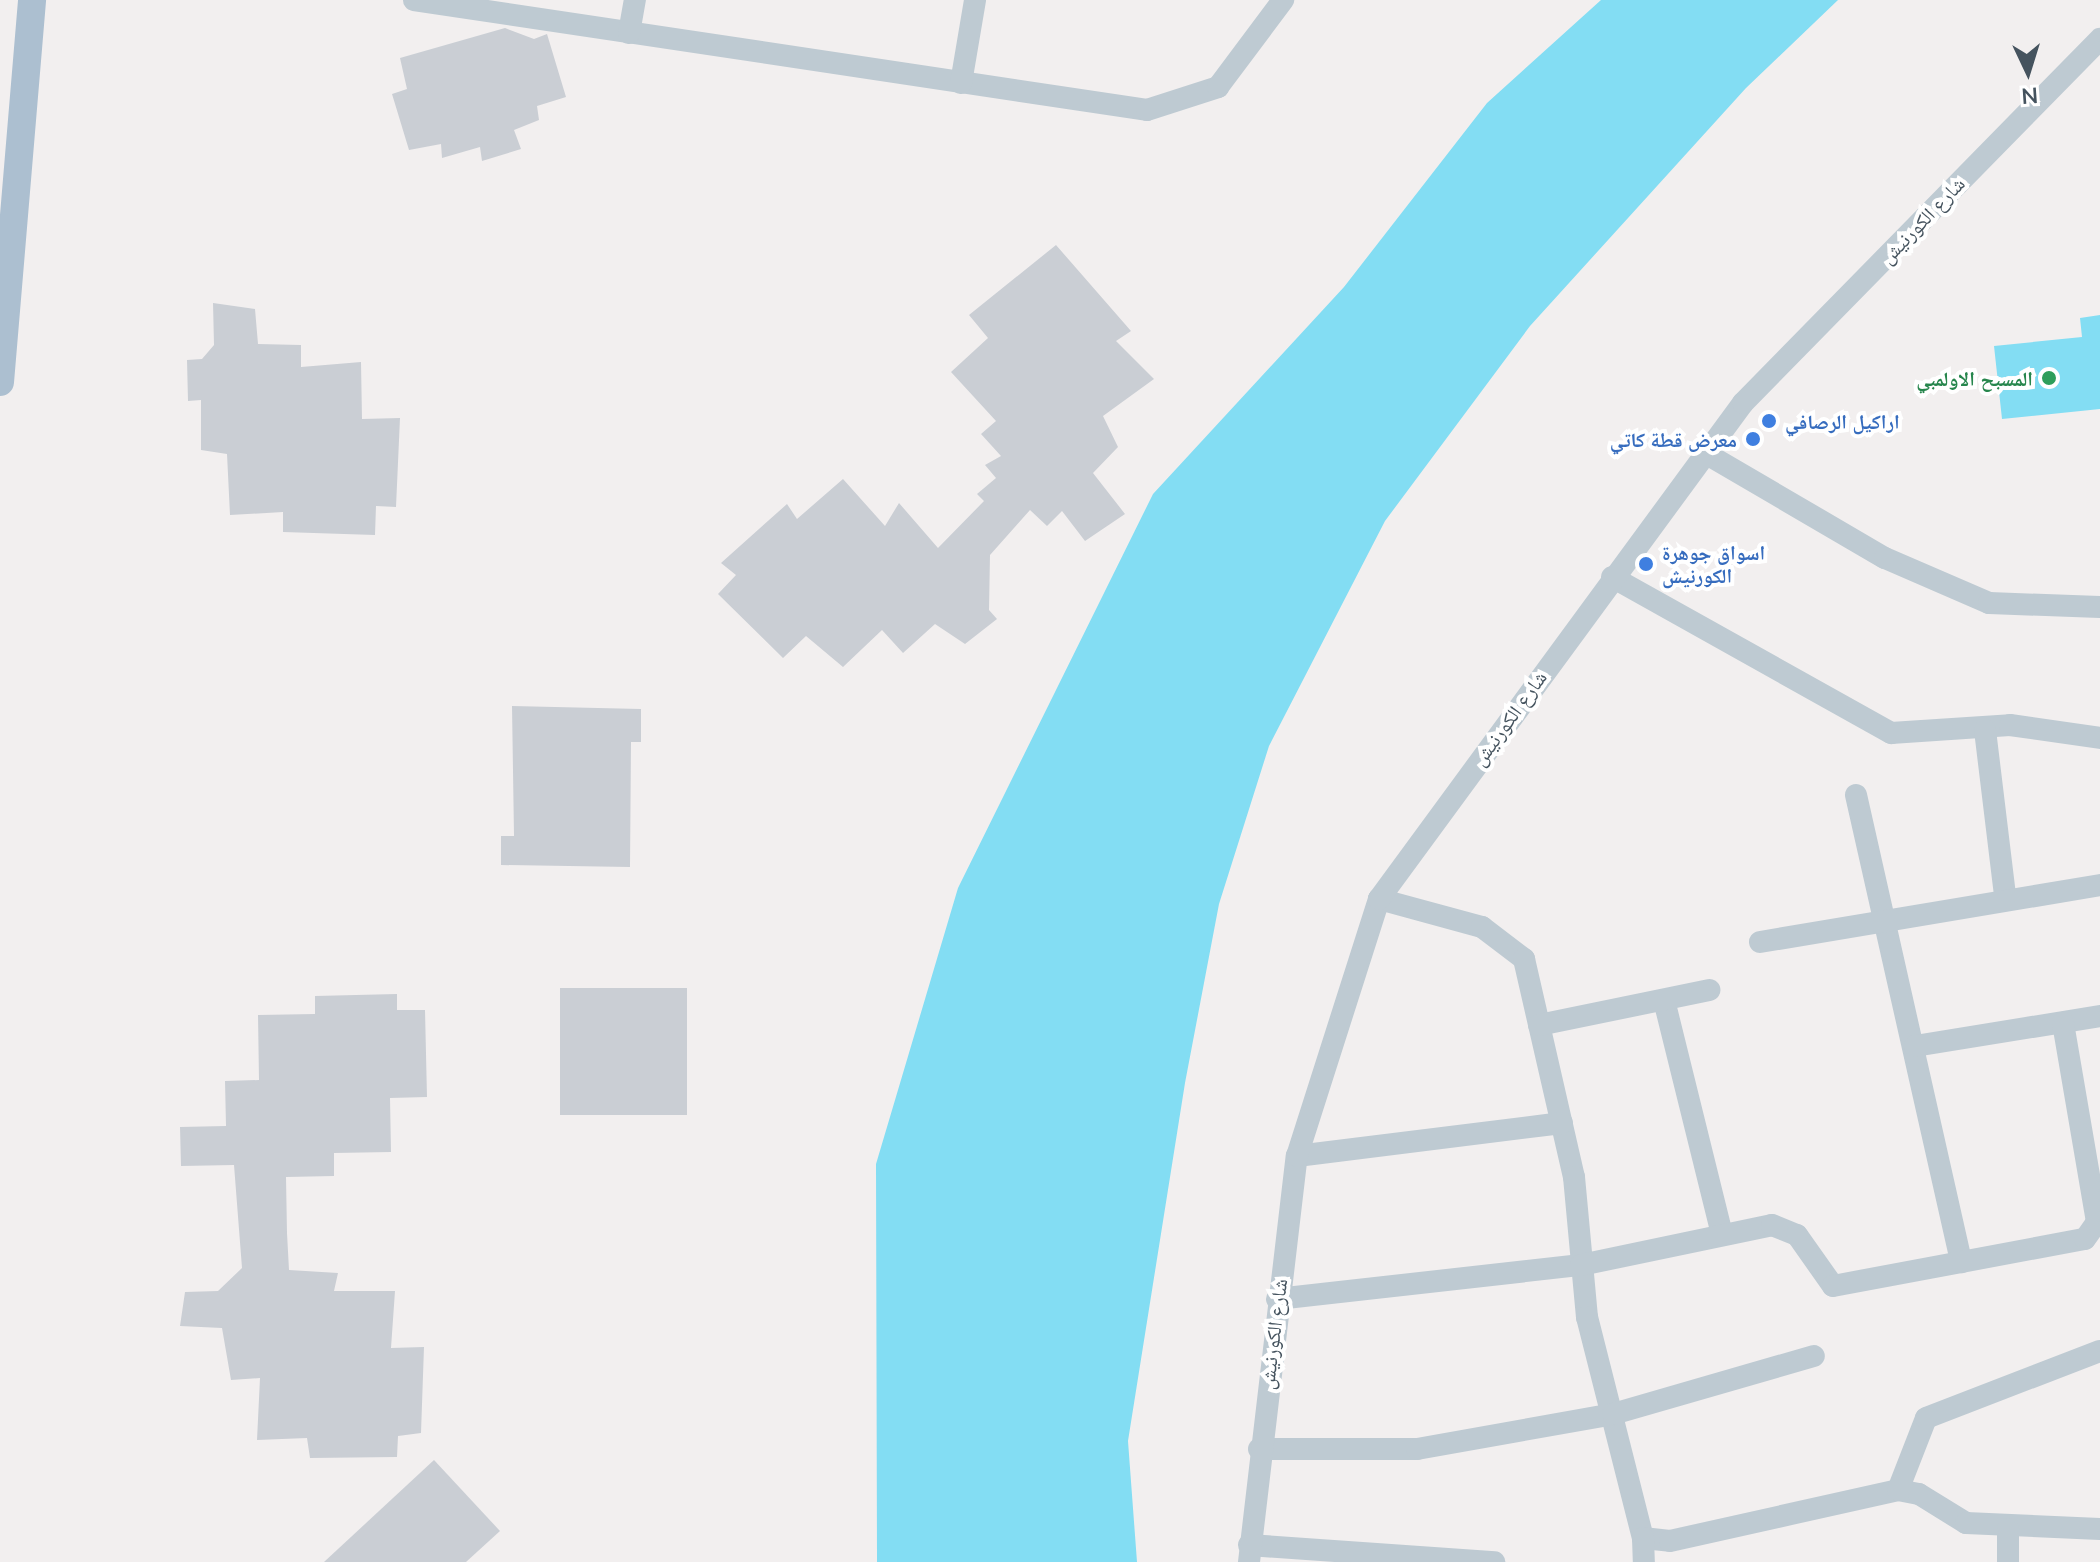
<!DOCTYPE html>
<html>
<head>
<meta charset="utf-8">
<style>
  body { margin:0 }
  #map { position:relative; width:2100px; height:1562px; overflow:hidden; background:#f2efef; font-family:Mulish,"Noto Naskh Arabic",sans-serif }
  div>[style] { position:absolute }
  .water>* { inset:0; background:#83ddf3 }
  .building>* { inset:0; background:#caced4; transform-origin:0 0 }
  .minor>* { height:22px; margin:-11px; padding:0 11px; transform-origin:11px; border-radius:11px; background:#becad2 }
  .major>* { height:28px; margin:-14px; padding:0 14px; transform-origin:14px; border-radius:14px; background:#acbfd0 }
  .dots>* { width:22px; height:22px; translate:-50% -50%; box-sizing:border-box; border:4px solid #fff; border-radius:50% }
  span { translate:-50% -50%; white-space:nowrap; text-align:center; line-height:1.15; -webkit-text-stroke:8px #fff; paint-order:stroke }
  .street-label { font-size:20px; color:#45535e }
  .leisure-label { font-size:20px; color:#27864d; font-weight:700 }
  .right { translate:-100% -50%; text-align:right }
  .shop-label { font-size:20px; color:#366cbe; font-weight:700 }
  .left { translate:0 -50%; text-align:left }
  .north { position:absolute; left:1988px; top:32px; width:80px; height:80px; -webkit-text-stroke:6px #fff; paint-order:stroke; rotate:176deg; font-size:22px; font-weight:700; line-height:32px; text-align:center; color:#45535e }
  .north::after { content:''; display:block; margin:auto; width:28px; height:36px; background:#45535e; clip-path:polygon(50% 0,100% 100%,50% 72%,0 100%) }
</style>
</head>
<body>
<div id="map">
  <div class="water">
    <div style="clip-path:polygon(1601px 0,1838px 0,1746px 88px,1530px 326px,1385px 521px,1269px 746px,1219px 904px,1185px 1083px,1128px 1441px,1137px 1562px,877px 1562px,876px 1164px,958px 888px,1153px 494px,1344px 287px,1487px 103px)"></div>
    <div style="clip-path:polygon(2100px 315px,2100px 409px,2002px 419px,1994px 346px,2082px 337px,2080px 318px)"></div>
  </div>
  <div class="building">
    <div style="clip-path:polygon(505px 28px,534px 39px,547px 34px,566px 97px,537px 106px,539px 120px,514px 130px,521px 149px,482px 161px,480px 147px,442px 158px,441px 144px,409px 150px,392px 94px,407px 89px,400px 58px)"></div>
    <div style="clip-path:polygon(1056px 245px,1131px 331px,1116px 341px,1154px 379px,1103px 416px,1118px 447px,1093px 473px,1125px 514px,1085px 541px,1062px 511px,1047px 526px,1030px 510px,990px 555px,989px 610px,997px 619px,965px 644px,935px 624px,903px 653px,882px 630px,843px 667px,806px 636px,783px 658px,718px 594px,736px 575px,721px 563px,787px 504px,797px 519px,843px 479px,885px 526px,899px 503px,938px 548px,984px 501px,977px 494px,996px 478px,985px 465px,1001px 456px,981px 434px,996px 421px,951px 372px,988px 338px,969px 315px)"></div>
    <div style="clip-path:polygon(213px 303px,255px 309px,258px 344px,301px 345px,301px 367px,361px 362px,362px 419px,400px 418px,396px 507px,376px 506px,375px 535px,283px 532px,283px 512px,230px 515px,227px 454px,201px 450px,201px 400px,188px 401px,187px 360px,202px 359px,214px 345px)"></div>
    <div style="clip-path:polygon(512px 706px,641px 709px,641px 742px,631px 742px,630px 867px,501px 865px,501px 836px,514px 836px)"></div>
    <div style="left:560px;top:988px;width:127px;height:127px"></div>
    <div style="clip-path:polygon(397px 994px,397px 1010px,425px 1010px,427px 1097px,390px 1098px,391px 1152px,334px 1153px,334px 1176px,286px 1177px,287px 1233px,289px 1270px,338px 1273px,334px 1291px,395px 1291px,391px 1348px,424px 1347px,421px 1433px,398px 1436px,397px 1457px,310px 1458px,307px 1438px,257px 1440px,260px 1378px,231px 1380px,222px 1328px,180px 1326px,185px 1292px,218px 1291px,242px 1268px,234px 1165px,181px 1166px,180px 1127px,226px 1126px,225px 1081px,259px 1080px,258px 1015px,315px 1014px,315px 996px)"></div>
    <div style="clip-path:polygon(434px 1460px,500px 1531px,466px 1562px,324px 1562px)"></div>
  </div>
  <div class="minor">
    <div style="left:414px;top:0;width:741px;rotate:8.53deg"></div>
    <div style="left:1147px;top:110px;width:75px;rotate:-17.9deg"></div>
    <div style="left:1218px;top:87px;width:109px;rotate:-53.2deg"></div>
    <div style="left:629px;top:33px;width:34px;rotate:-80deg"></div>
    <div style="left:961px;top:83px;width:84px;rotate:-80.4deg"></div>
    <div style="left:1705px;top:453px;width:208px;rotate:30.3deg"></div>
    <div style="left:1885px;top:558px;width:113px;rotate:23.4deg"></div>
    <div style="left:1989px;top:603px;width:111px;rotate:2.1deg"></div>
    <div style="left:1612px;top:577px;width:320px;rotate:29.2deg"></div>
    <div style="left:1891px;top:733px;width:119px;rotate:-3.8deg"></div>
    <div style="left:2010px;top:725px;width:91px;rotate:8.2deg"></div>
    <div style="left:1985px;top:730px;width:167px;rotate:83.1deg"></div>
    <div style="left:1856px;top:795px;width:479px;rotate:77.3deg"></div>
    <div style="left:1379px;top:899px;width:107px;rotate:15.2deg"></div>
    <div style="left:1482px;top:927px;width:53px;rotate:37.3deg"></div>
    <div style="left:1524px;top:959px;width:224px;rotate:77.1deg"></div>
    <div style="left:1574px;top:1177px;width:141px;rotate:84.7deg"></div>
    <div style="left:1587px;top:1317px;width:228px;rotate:75.8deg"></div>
    <div style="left:1643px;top:1538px;width:27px;rotate:6deg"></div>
    <div style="left:1670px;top:1541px;width:234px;rotate:-12.6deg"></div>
    <div style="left:1898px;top:1490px;width:21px;rotate:11deg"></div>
    <div style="left:1919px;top:1494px;width:55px;rotate:31.7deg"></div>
    <div style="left:1966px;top:1523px;width:134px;rotate:2.6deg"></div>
    <div style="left:1760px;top:942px;width:345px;rotate:-9.5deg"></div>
    <div style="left:1664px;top:1000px;width:241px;rotate:76.1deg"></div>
    <div style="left:1539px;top:1025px;width:174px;rotate:-11.6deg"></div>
    <div style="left:1915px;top:1046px;width:187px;rotate:-9.2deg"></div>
    <div style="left:1297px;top:1156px;width:267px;rotate:-7.1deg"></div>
    <div style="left:1277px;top:1299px;width:306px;rotate:-6.4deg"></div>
    <div style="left:1581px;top:1265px;width:195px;rotate:-11.8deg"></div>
    <div style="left:1772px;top:1225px;width:27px;rotate:22deg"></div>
    <div style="left:1797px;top:1235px;width:62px;rotate:54.8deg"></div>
    <div style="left:1833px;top:1286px;width:256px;rotate:-10.6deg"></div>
    <div style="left:2085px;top:1239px;width:21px;rotate:-55deg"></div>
    <div style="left:2097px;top:1222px;width:202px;rotate:-99.7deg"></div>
    <div style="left:1259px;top:1449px;width:158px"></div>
    <div style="left:1417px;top:1449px;width:199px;rotate:-10.1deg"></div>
    <div style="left:1613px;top:1414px;width:209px;rotate:-16.1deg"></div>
    <div style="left:1898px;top:1490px;width:77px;rotate:-68.7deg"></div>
    <div style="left:1926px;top:1418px;width:186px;rotate:-21.1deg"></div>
    <div style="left:1643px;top:1538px;width:24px;rotate:88deg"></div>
    <div style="left:1249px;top:1545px;width:246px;rotate:4deg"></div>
    <div style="left:1249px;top:1562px;width:409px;rotate:-83.3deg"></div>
    <div style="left:1297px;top:1156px;width:270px;rotate:-72.3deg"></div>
    <div style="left:1379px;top:899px;width:615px;rotate:-53.73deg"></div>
    <div style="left:1743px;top:403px;width:510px;rotate:-45.56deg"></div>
    <div style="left:2008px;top:1562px;width:33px;rotate:-90deg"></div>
  </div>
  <div class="major">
    <div style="left:0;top:382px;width:383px;rotate:-85.2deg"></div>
  </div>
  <div class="dots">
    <div style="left:2049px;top:378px;background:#2e9e5b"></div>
    <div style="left:1769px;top:421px;background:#3f7fe0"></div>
    <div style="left:1753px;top:439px;background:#3f7fe0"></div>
    <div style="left:1646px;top:564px;background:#3f7fe0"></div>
  </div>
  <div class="street-label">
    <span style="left:1922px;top:220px;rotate:-46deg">شارع الكورنيش</span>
    <span style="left:1509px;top:718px;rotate:-54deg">شارع الكورنيش</span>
    <span style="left:1273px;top:1334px;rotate:-83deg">شارع الكورنيش</span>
  </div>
  <div class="leisure-label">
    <span class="right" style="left:2033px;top:378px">المسبح الاولمبي</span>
  </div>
  <div class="shop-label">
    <span class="left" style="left:1785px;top:421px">اراكيل الرصافي</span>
    <span class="right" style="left:1737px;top:439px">معرض قطة كاتي</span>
    <span class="left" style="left:1662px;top:564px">اسواق جوهرة<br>الكورنيش</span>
  </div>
  <div class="north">N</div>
</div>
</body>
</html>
